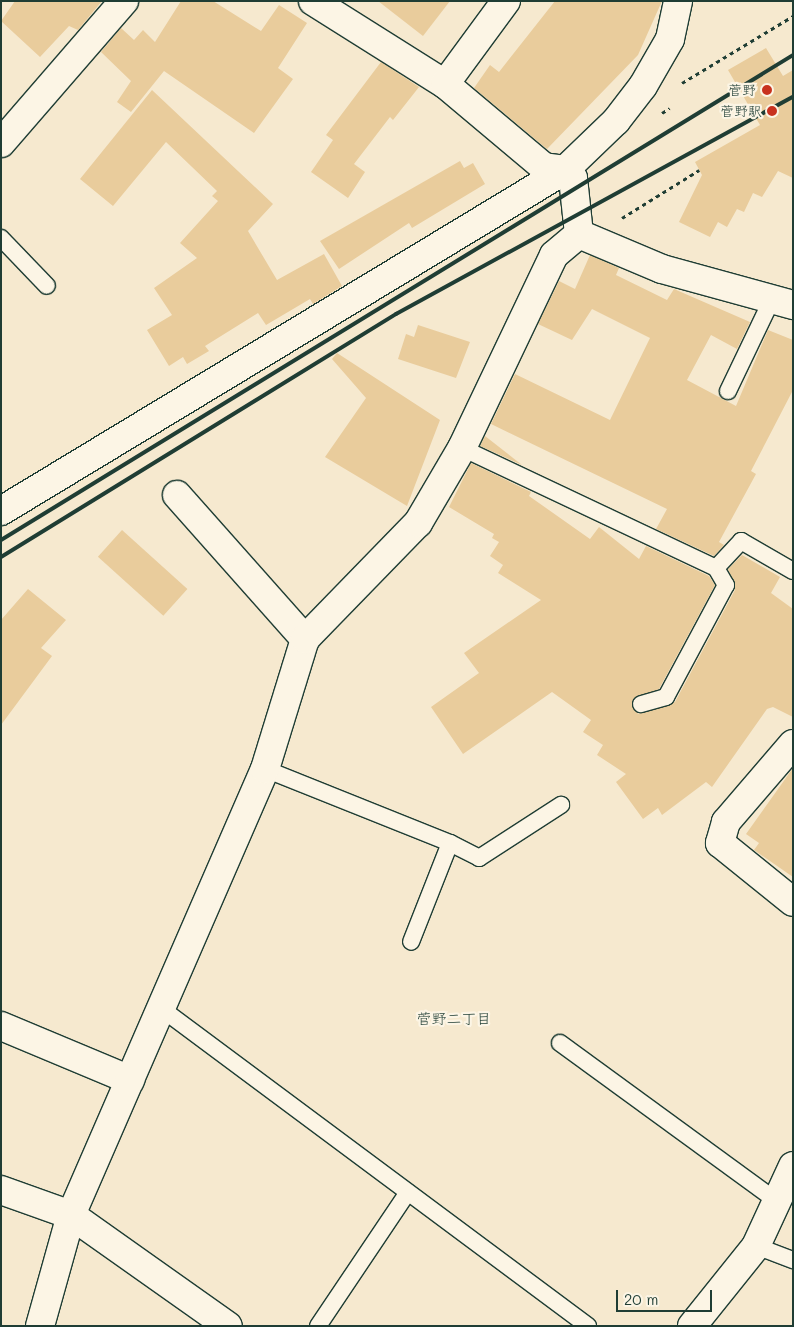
<!DOCTYPE html>
<html>
<head>
<meta charset="utf-8">
<style>
  body { margin:0 }
  #map { position:relative; width:794px; height:1327px; overflow:hidden; background:#f6e9cf; font-family:Mali,"Klee One",sans-serif }
  div>[style] { position:absolute }
  .building>* { inset:0; background:#e9cc9c; transform-origin:0 0 }
  .path>* { height:3px; margin-top:-1.5px; transform-origin:0; background:repeating-linear-gradient(90deg,#1f3d34 0 4px,transparent 0 8px) }
  .roads { filter:drop-shadow(1px 0 #1f3d34) drop-shadow(-1px 0 #1f3d34) drop-shadow(0 1px #1f3d34) drop-shadow(0 -1px #1f3d34) }
  .service>* { height:16px; margin:-8px; padding:0 8px; transform-origin:8px; border-radius:8px; background:#fcf5e5 }
  .minor>* { height:28px; margin:-14px; padding:0 14px; transform-origin:14px; border-radius:14px; background:#fcf5e5 }
  .rail>* { height:4px; margin:-2px; padding:0 2px; transform-origin:2px; border-radius:2px; background:#1f3d34 }
  .dots>* { width:14px; height:14px; translate:-50% -50%; box-sizing:border-box; border:2px solid #fcf5e5; border-radius:50% }
  span { translate:-50% -50%; white-space:nowrap; text-align:center; line-height:1.15; -webkit-text-stroke:4.5px #fcf5e5; paint-order:stroke }
  .poi-label { font-size:14px; color:#1f3d34 }
  .right { translate:-100% -50%; text-align:right }
  .neighbourhood-label { font-size:15px; color:#1f3d34 }
  .frame { position:absolute; inset:0; border:2px solid #1f3d34; pointer-events:none }
  .scale { position:absolute; left:616px; top:1290px; width:96px; height:22px; box-sizing:border-box; border:2px solid #1f3d34; border-top:0; padding-left:6px; font-size:15px; line-height:18px; white-space:nowrap; color:#1f3d34; -webkit-text-stroke:4px #fcf5e5; paint-order:stroke }
</style>
</head>
<body>
<div id="map">
  <div class="building">
    <div style="clip-path:polygon(15px 1px,102px 1px,78px 30px,69px 26px,40px 57px,1px 21px)"></div>
    <div style="clip-path:polygon(181px 1px,213px 1px,261px 31px,279px 5px,307px 23px,278px 68px,293px 79px,254px 133px,164px 71px,131px 112px,117px 102px,131px 81px,101px 52px,121px 28px,134px 40px,143px 30px,155px 42px)"></div>
    <div style="clip-path:polygon(378px 1px,450px 1px,423px 36px)"></div>
    <div style="clip-path:polygon(555px 1px,662px 1px,638px 55px,547px 149px,474px 88px,490px 65px,499px 72px)"></div>
    <div style="clip-path:polygon(766px 48px,783px 76px,793px 70px,793px 178px,778px 171px,762px 197px,753px 193px,744px 212px,737px 209px,727px 227px,718px 222px,710px 237px,679px 222px,702px 175px,695px 162px,760px 125px,728px 70px)"></div>
    <div style="clip-path:polygon(381px 62px,419px 87px,393px 120px,390px 117px,354px 164px,365px 172px,348px 198px,311px 172px,333px 140px,326px 135px)"></div>
    <div style="clip-path:polygon(152px 90px,273px 204px,248px 231px,277px 280px,324px 254px,342px 286px,313px 304px,310px 299px,266px 325px,258px 313px,205px 346px,209px 351px,187px 364px,183px 357px,169px 366px,147px 330px,172px 315px,154px 288px,197px 258px,180px 243px,218px 201px,212px 196px,217px 191px,166px 142px,113px 206px,80px 179px)"></div>
    <div style="clip-path:polygon(460px 161px,464px 168px,473px 163px,485px 184px,412px 228px,409px 223px,339px 269px,320px 241px)"></div>
    <div style="clip-path:polygon(590px 255px,619px 268px,616px 275px,667px 300px,674px 289px,750px 322px,737px 349px,711px 335px,687px 380px,736px 406px,768px 330px,793px 340px,793px 390px,751px 471px,756px 474px,719px 542px,724px 545px,714px 556px,656px 529px,667px 509px,491px 424px,515px 374px,610px 420px,650px 338px,592px 309px,572px 340px,538px 324px,559px 281px,575px 289px)"></div>
    <div style="clip-path:polygon(418px 325px,470px 342px,456px 378px,398px 359px,406px 334px,414px 337px)"></div>
    <div style="clip-path:polygon(337px 353px,440px 420px,407px 506px,325px 457px,366px 398px,332px 359px)"></div>
    <div style="clip-path:polygon(485px 436px,522px 465px,480px 446px)"></div>
    <div style="clip-path:polygon(471px 463px,531px 492px,529px 496px,590px 539px,599px 527px,639px 559px,646px 546px,709px 576px,715px 585px,659px 689px,632px 701px,638px 714px,675px 702px,735px 590px,728px 569px,742px 555px,780px 577px,771px 593px,793px 609px,793px 717px,773px 707px,767px 709px,712px 787px,706px 782px,662px 815px,658px 808px,643px 819px,616px 782px,626px 774px,597px 755px,603px 745px,583px 732px,591px 720px,552px 692px,463px 754px,431px 707px,479px 673px,464px 653px,541px 600px,498px 573px,503px 565px,490px 556px,499px 542px,492px 538px,494px 534px,449px 507px)"></div>
    <div style="left:122px;top:530px;width:88px;height:36px;rotate:42deg"></div>
    <div style="clip-path:polygon(28px 589px,66px 620px,41px 648px,52px 656px,1px 725px,1px 620px)"></div>
    <div style="clip-path:polygon(793px 768px,793px 877px,754px 850px,759px 843px,746px 834px)"></div>
  </div>
  <div class="path">
    <div style="left:682px;top:83px;width:130px;rotate:-31.1deg"></div>
    <div style="left:662px;top:113px;width:9px;rotate:-32deg"></div>
    <div style="left:622px;top:218px;width:91px;rotate:-31.9deg"></div>
  </div>
  <div class="roads">
    <div class="service">
      <div style="left:1px;top:238px;width:66px;rotate:46.2deg"></div>
      <div style="left:728px;top:391px;width:102px;rotate:-64.4deg"></div>
      <div style="left:462px;top:448px;width:281px;rotate:25.3deg"></div>
      <div style="left:716px;top:568px;width:20px;rotate:60deg"></div>
      <div style="left:726px;top:585px;width:127px;rotate:118.2deg"></div>
      <div style="left:666px;top:697px;width:26px;rotate:164deg"></div>
      <div style="left:716px;top:568px;width:37px;rotate:-47deg"></div>
      <div style="left:741px;top:541px;width:60px;rotate:30deg"></div>
      <div style="left:265px;top:769px;width:199px;rotate:21.8deg"></div>
      <div style="left:450px;top:843px;width:106px;rotate:111.5deg"></div>
      <div style="left:450px;top:843px;width:33px;rotate:27deg"></div>
      <div style="left:479px;top:858px;width:98px;rotate:-32.9deg"></div>
      <div style="left:162px;top:1009px;width:531px;rotate:36.65deg"></div>
      <div style="left:560px;top:1043px;width:268px;rotate:36.1deg"></div>
      <div style="left:756px;top:1246px;width:40px;rotate:21deg"></div>
      <div style="left:318px;top:1326px;width:161px;rotate:-56.1deg"></div>
    </div>
    <div class="minor">
      <div style="left:313px;top:1px;width:156px;rotate:32.2deg"></div>
      <div style="left:445px;top:84px;width:129px;rotate:40deg"></div>
      <div style="left:544px;top:167px;width:21px;rotate:8deg"></div>
      <div style="left:565px;top:170px;width:11px;rotate:45deg"></div>
      <div style="left:573px;top:178px;width:56px;rotate:83.9deg"></div>
      <div style="left:445px;top:84px;width:103px;rotate:-53.7deg"></div>
      <div style="left:1px;top:143px;width:188px;rotate:-49.1deg"></div>
      <div style="left:579px;top:234px;width:90px;rotate:22.9deg"></div>
      <div style="left:662px;top:269px;width:136px;rotate:15.4deg"></div>
      <div style="left:177px;top:495px;width:193px;rotate:48.4deg"></div>
      <div style="left:1px;top:511px;width:659px;rotate:-31.16deg"></div>
      <div style="left:565px;top:170px;width:71px;rotate:-43.9deg"></div>
      <div style="left:616px;top:121px;width:44px;rotate:-52.4deg"></div>
      <div style="left:643px;top:86px;width:54px;rotate:-60.1deg"></div>
      <div style="left:670px;top:39px;width:39px;rotate:-78deg"></div>
      <div style="left:793px;top:744px;width:103px;rotate:130.7deg"></div>
      <div style="left:726px;top:822px;width:22px;rotate:106deg"></div>
      <div style="left:720px;top:843px;width:94px;rotate:38.9deg"></div>
      <div style="left:1px;top:1026px;width:140px;rotate:22.7deg"></div>
      <div style="left:1px;top:1190px;width:74px;rotate:19.7deg"></div>
      <div style="left:71px;top:1215px;width:192px;rotate:35.3deg"></div>
      <div style="left:40px;top:1326px;width:115px;rotate:-74.4deg"></div>
      <div style="left:71px;top:1215px;width:486px;rotate:-66.5deg"></div>
      <div style="left:265px;top:769px;width:136px;rotate:-72.9deg"></div>
      <div style="left:305px;top:639px;width:162px;rotate:-45.8deg"></div>
      <div style="left:418px;top:523px;width:87px;rotate:-59.6deg"></div>
      <div style="left:462px;top:448px;width:214px;rotate:-64.5deg"></div>
      <div style="left:554px;top:255px;width:33px;rotate:-40deg"></div>
      <div style="left:692px;top:1326px;width:102px;rotate:-51.3deg"></div>
      <div style="left:756px;top:1246px;width:88px;rotate:-65.2deg"></div>
    </div>
  </div>
  <div class="rail">
    <div style="left:1px;top:540px;width:929px;rotate:-31.48deg"></div>
    <div style="left:1px;top:557px;width:464px;rotate:-31.6deg"></div>
    <div style="left:396px;top:314px;width:452px;rotate:-28.7deg"></div>
  </div>
  <div class="dots">
    <div style="left:767px;top:90px;background:#c8321e"></div>
    <div style="left:772px;top:111px;background:#c8321e"></div>
  </div>
  <div class="poi-label">
    <span class="right" style="left:756px;top:90px">菅野</span>
    <span class="right" style="left:762px;top:111px">菅野駅</span>
  </div>
  <div class="neighbourhood-label">
    <span style="left:454px;top:1019px">菅野二丁目</span>
  </div>
  <div class="frame"></div>
  <div class="scale">20 m</div>
</div>
</body>
</html>
